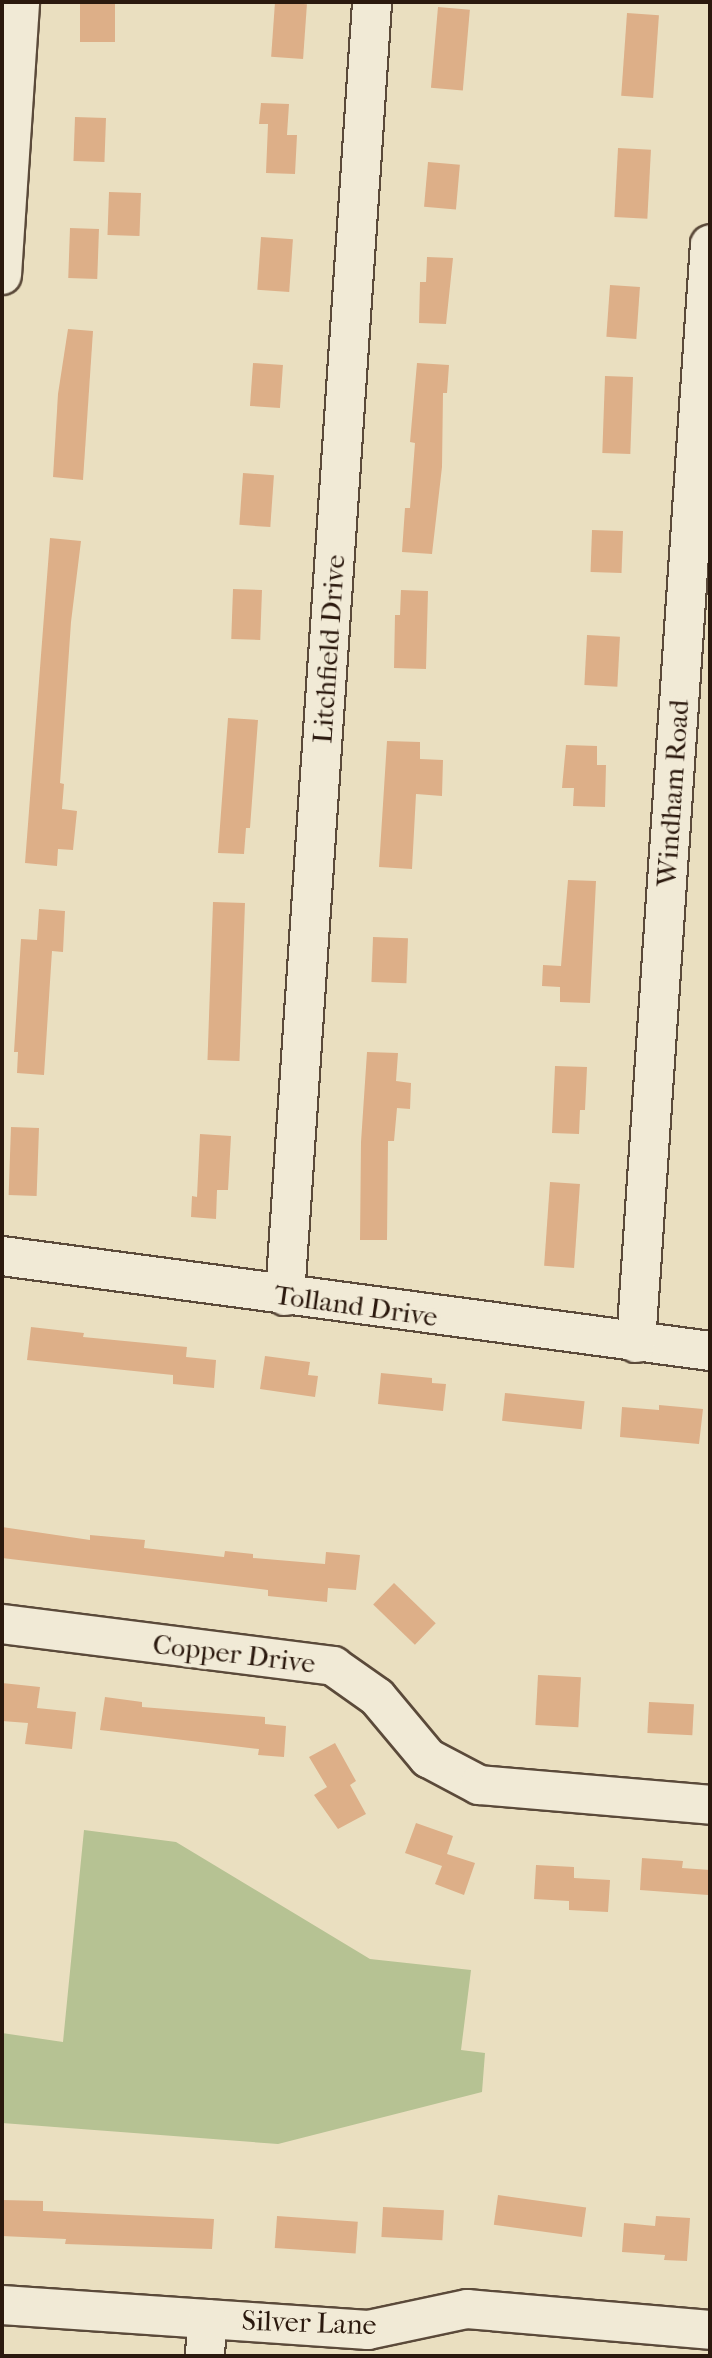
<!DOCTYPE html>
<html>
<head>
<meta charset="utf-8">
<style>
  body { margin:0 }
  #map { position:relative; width:712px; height:2358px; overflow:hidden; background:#eadfc0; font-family:"IM FELL French Canon",serif }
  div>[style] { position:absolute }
  .green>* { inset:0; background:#b6c293 }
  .building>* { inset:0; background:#ddaf88; transform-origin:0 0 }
  .roads { filter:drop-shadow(2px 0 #5b4a3a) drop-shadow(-2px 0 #5b4a3a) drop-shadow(0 2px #5b4a3a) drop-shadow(0 -2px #5b4a3a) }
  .minor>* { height:38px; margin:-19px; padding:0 19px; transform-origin:19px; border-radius:19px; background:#f1ead6 }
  span { translate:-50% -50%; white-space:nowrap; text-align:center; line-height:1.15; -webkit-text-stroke:7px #f1ead6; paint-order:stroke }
  .street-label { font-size:28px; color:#2b190e }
  .frame { position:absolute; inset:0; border:4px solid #2b190e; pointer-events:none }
</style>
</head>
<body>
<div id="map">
  <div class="green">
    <div style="clip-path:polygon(84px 1830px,176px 1842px,370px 1959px,471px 1970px,461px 2050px,485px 2053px,482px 2092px,278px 2144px,2px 2123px,2px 2033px,63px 2042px)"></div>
  </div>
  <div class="building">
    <div style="left:80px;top:2px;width:35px;height:40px"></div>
    <div style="left:275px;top:2px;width:32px;height:55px;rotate:4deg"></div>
    <div style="left:438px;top:7px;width:32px;height:81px;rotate:5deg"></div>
    <div style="left:627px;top:13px;width:32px;height:83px;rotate:4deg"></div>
    <div style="clip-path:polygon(261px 103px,289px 104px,287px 135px,297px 135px,295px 174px,266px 173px,268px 124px,259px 124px)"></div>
    <div style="left:75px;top:117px;width:31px;height:44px;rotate:2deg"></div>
    <div style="left:618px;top:148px;width:33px;height:69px;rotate:3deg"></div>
    <div style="left:428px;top:162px;width:32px;height:45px;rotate:5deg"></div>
    <div style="left:109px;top:192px;width:32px;height:43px;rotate:2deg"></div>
    <div style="left:70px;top:228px;width:29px;height:50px;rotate:2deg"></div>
    <div style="left:261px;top:237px;width:32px;height:53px;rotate:4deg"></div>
    <div style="clip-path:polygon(427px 257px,453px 258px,446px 324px,419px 323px,420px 282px,426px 282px)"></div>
    <div style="left:610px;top:285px;width:30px;height:52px;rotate:4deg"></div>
    <div style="clip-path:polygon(68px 329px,93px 331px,83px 480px,53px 477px,58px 394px)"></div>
    <div style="left:253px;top:363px;width:30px;height:43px;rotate:4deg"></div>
    <div style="clip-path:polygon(417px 363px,449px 365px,447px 393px,443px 393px,442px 467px,432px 554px,402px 552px,405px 508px,410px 508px,415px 443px,410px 442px)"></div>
    <div style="left:605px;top:376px;width:28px;height:77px;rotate:2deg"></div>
    <div style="left:243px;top:473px;width:31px;height:52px;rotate:4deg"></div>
    <div style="left:592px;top:530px;width:31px;height:42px;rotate:2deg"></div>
    <div style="clip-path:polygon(50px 538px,81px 541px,71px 622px,60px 783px,64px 784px,62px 809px,77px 811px,73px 850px,58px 849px,57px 866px,25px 863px)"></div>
    <div style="left:233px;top:589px;width:29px;height:50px;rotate:2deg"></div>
    <div style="clip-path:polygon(401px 590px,428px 591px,426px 669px,394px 668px,395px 615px,400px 615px)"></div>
    <div style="left:587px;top:635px;width:33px;height:50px;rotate:3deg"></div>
    <div style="clip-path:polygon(228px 718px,258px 720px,250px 828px,246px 828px,244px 854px,218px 853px)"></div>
    <div style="clip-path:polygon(387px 741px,420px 742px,420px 759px,443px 760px,442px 796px,416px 794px,412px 869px,379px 867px)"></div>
    <div style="clip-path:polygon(566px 745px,597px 746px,597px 765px,606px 765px,605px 807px,573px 806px,574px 788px,562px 788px)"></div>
    <div style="clip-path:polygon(568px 880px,596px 881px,590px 1003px,560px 1002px,560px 987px,542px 986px,543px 965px,561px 966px)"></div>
    <div style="left:213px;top:902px;width:32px;height:158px;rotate:2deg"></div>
    <div style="clip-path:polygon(39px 909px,65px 911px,63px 952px,52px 951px,44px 1075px,17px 1073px,18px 1052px,14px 1052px,21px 939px,37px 940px)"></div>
    <div style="left:373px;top:937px;width:35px;height:45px;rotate:2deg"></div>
    <div style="clip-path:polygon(367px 1052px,398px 1053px,396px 1081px,411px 1083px,410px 1109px,397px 1108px,394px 1141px,388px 1141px,387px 1240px,360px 1240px,361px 1142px)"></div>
    <div style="clip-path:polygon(555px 1066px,587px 1067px,585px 1110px,580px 1110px,579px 1134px,552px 1133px)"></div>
    <div style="left:11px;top:1127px;width:28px;height:68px;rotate:2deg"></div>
    <div style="clip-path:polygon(200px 1134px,231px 1136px,228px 1190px,217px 1190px,216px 1219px,191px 1217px,192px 1196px,197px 1197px)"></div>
    <div style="left:550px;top:1182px;width:30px;height:84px;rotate:4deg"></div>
    <div style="clip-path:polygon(31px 1327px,84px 1333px,83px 1337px,187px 1347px,186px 1357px,216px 1360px,214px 1388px,173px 1384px,173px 1375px,27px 1360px)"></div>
    <div style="clip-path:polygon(265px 1356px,310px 1362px,308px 1375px,318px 1376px,315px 1397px,260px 1389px)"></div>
    <div style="clip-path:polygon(381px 1373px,432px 1378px,432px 1383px,446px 1384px,443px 1411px,378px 1404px)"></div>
    <div style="left:505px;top:1393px;width:80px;height:28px;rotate:6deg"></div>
    <div style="clip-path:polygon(659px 1405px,703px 1409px,699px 1444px,620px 1437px,622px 1407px,659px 1410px)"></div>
    <div style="clip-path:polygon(2px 1527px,90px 1540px,90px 1535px,145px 1540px,144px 1548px,224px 1557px,225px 1551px,253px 1554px,253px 1558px,325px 1564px,326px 1552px,360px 1555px,356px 1590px,328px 1588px,327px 1602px,268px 1596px,268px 1590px,2px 1558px)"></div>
    <div style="left:394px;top:1583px;width:58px;height:30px;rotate:44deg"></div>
    <div style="left:538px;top:1675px;width:43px;height:50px;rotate:3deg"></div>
    <div style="clip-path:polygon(2px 1683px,40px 1687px,37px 1708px,76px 1712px,72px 1749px,25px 1744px,28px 1723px,2px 1721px)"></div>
    <div style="clip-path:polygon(105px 1697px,142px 1702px,142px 1707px,265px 1717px,265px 1724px,286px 1726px,284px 1757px,258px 1755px,259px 1749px,100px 1730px)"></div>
    <div style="left:649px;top:1702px;width:45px;height:31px;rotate:3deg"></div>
    <div style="clip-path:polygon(335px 1743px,356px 1781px,350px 1785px,366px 1814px,338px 1829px,314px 1795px,327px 1787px,309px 1757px)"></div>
    <div style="clip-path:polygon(416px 1823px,453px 1836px,447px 1854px,475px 1863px,464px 1895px,435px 1884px,442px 1866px,405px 1853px)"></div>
    <div style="clip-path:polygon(642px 1858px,683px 1861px,682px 1868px,710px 1870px,708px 1895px,640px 1890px)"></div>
    <div style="clip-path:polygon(536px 1865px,574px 1867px,574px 1878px,610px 1880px,608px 1912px,569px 1910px,569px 1901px,534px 1899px)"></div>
    <div style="left:498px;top:2195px;width:89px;height:30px;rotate:8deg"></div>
    <div style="clip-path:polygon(2px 2200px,43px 2201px,43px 2211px,214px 2219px,212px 2249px,65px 2244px,66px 2239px,2px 2236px)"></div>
    <div style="left:383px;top:2207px;width:61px;height:30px;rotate:3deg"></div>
    <div style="left:277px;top:2216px;width:81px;height:32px;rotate:4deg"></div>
    <div style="clip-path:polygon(656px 2216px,690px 2218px,687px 2261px,664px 2260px,665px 2255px,622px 2252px,624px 2223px,655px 2226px)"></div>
  </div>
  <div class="roads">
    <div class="minor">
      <div style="left:2px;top:275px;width:274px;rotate:-86.2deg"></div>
      <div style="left:2px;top:1256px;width:714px;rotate:7.64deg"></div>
      <div style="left:285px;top:1296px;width:1297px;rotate:-86.15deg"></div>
      <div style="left:636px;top:1343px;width:1101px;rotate:-86.15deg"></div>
      <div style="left:2px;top:1624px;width:334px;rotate:7.2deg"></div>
      <div style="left:333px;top:1666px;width:54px;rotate:35.2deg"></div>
      <div style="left:377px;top:1697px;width:80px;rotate:50.1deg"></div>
      <div style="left:428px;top:1758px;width:58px;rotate:27.9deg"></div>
      <div style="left:479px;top:1785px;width:232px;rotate:4.9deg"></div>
      <div style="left:2px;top:2305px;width:367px;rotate:3.9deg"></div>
      <div style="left:368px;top:2330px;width:101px;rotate:-12deg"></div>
      <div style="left:467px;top:2309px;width:244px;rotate:4.9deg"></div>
      <div style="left:205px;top:2356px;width:37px;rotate:-87deg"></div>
    </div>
  </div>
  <div class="street-label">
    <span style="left:329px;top:649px;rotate:-86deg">Litchfield Drive</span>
    <span style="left:673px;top:793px;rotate:-86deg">Windham Road</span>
    <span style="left:356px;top:1306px;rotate:8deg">Tolland Drive</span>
    <span style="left:234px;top:1654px;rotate:7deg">Copper Drive</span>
    <span style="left:309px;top:2323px;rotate:2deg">Silver Lane</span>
  </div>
  <div class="frame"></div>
</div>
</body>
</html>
